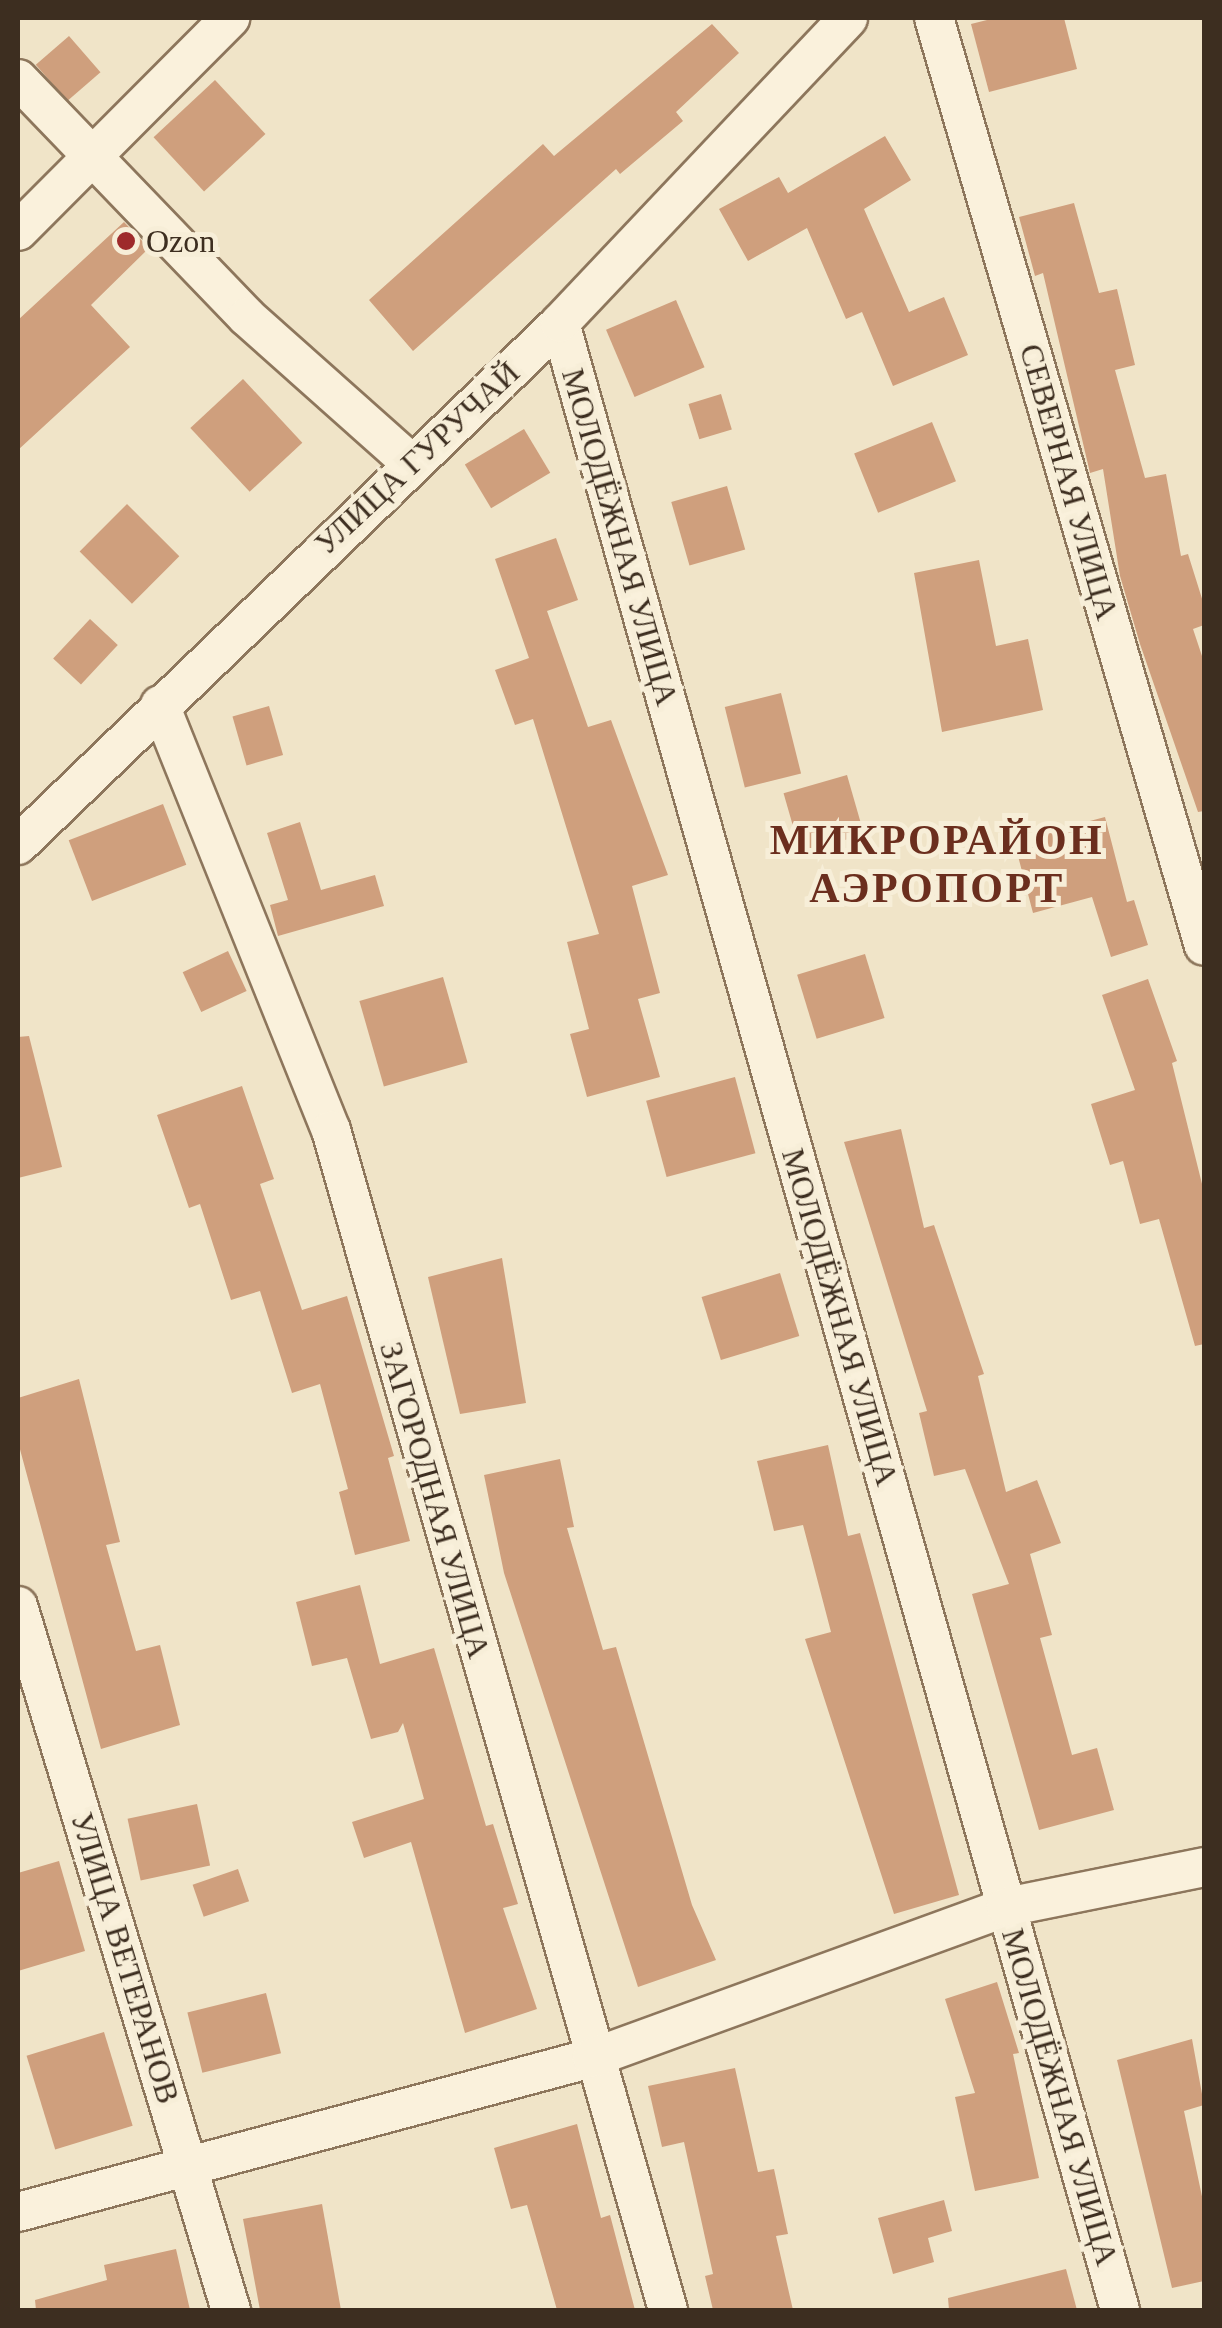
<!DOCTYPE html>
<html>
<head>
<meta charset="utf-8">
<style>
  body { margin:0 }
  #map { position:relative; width:1222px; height:2328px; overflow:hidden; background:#f0e4c8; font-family:Georgia,serif }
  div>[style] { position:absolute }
  .building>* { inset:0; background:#cf9f7d; transform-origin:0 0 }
  .roads { filter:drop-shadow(2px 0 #8d765c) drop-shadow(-2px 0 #8d765c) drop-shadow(0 2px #8d765c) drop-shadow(0 -2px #8d765c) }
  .minor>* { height:38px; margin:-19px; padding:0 19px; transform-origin:19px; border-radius:19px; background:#faf1dc }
  .dots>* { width:28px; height:28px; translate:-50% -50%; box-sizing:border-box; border:5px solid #f7eed8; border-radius:50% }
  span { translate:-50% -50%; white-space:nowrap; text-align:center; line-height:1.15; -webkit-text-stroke:10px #f7eed8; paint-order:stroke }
  .poi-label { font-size:32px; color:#3d2e20 }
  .left { translate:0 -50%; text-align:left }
  .street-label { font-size:32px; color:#3d2e20 }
  .district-label { font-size:42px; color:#6b2e1e; font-weight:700; letter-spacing:2.5px }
  .frame { position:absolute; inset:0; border:20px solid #3d2e20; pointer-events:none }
</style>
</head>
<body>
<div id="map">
  <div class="building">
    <div style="clip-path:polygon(995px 18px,1064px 18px,1077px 69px,989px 92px,971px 24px)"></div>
    <div style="clip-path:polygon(712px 24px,739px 53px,676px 112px,683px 121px,620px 174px,616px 169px,413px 351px,369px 300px,543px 144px,554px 156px)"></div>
    <div style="left:69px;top:36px;width:48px;height:44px;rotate:49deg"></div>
    <div style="left:215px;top:80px;width:74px;height:84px;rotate:47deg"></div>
    <div style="clip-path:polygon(885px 136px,911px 180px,864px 209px,909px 312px,944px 297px,968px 355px,893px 386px,862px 312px,846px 319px,807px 228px,748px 261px,719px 209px,779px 177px,788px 193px)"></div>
    <div style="clip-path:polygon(1074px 203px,1099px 293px,1117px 289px,1135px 365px,1115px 370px,1145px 478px,1166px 474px,1181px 556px,1188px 554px,1204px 605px,1204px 625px,1193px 629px,1204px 662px,1204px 811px,1198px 812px,1140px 644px,1120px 576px,1103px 469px,1090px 473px,1043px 273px,1035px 276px,1019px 217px)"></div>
    <div style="clip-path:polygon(124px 222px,149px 248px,91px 305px,130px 347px,18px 450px,18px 320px)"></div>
    <div style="left:676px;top:300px;width:73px;height:76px;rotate:67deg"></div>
    <div style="left:243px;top:379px;width:87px;height:72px;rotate:47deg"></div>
    <div style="left:721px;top:394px;width:37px;height:34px;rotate:73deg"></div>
    <div style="left:932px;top:422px;width:64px;height:84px;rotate:68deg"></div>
    <div style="left:524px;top:429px;width:51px;height:69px;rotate:59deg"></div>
    <div style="left:727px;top:486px;width:66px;height:58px;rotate:74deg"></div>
    <div style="left:127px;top:504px;width:74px;height:67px;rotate:45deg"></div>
    <div style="clip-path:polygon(556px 538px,578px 600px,547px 611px,588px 727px,611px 720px,668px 875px,632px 886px,660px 993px,638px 999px,660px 1077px,587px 1097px,570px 1034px,589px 1029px,567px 942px,599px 934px,533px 719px,515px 725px,495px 670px,529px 658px,495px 559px)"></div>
    <div style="clip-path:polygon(979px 560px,996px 646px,1028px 639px,1043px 710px,942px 732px,914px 573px)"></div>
    <div style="left:90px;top:619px;width:38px;height:54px;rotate:43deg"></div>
    <div style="left:781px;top:693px;width:83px;height:58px;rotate:76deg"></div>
    <div style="left:269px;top:706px;width:51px;height:38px;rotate:74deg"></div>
    <div style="left:847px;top:775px;width:62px;height:66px;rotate:74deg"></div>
    <div style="left:163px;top:804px;width:65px;height:101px;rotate:69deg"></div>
    <div style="clip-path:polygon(1105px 817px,1127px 902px,1134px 900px,1148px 945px,1111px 957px,1092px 897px,1033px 913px,1014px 841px)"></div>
    <div style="clip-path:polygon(300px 822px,321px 890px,375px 875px,384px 906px,278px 936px,270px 905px,288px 900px,267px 833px)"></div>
    <div style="left:228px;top:951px;width:44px;height:50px;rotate:65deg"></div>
    <div style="left:865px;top:954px;width:67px;height:71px;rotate:73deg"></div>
    <div style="left:443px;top:977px;width:89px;height:87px;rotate:74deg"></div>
    <div style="clip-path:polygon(1148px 979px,1177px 1061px,1172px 1063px,1204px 1192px,1204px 1344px,1195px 1346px,1159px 1219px,1140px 1224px,1123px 1161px,1110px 1165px,1091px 1104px,1135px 1090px,1102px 995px)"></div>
    <div style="clip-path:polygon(29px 1036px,62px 1167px,18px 1178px,18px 1037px)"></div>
    <div style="left:735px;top:1077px;width:79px;height:92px;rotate:75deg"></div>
    <div style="clip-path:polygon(242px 1086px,274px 1179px,260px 1184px,302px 1310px,347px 1296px,394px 1456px,388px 1458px,410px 1541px,355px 1555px,339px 1492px,348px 1489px,320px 1384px,292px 1393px,260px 1291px,231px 1300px,200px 1204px,189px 1208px,157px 1115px)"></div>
    <div style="clip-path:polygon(901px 1129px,924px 1228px,934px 1225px,984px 1374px,978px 1376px,1006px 1492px,1037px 1480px,1061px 1543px,1030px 1554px,1052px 1635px,1040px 1638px,1072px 1755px,1097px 1748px,1114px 1810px,1039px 1830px,972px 1594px,1009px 1584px,965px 1469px,934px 1476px,919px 1413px,927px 1411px,844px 1142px)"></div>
    <div style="clip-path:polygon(502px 1258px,526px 1403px,460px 1414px,428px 1277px)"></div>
    <div style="left:780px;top:1273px;width:66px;height:82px;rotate:73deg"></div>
    <div style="clip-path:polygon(79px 1379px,120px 1542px,106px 1545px,136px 1651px,160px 1645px,180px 1725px,101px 1749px,18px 1442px,18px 1398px)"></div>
    <div style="clip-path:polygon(828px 1445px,848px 1536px,860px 1533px,959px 1895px,894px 1914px,805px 1639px,831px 1632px,803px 1525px,774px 1531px,757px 1461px)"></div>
    <div style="clip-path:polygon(560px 1459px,574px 1527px,567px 1528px,603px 1650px,616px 1647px,692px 1905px,716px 1960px,638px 1987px,504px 1573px,484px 1475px)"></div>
    <div style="clip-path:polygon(360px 1585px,380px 1664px,434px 1648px,486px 1826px,493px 1824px,518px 1904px,503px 1908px,537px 2009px,465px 2033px,411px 1842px,364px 1858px,352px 1822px,424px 1799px,403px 1723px,398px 1732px,371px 1739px,347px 1658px,312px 1666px,296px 1602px)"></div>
    <div style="left:197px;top:1804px;width:63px;height:71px;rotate:78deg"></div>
    <div style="clip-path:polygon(59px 1861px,85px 1951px,18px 1971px,18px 1873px)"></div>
    <div style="left:238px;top:1869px;width:34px;height:48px;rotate:71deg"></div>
    <div style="clip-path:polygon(997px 1982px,1019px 2053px,1013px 2054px,1039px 2178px,975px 2191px,955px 2097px,975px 2093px,945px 1999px)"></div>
    <div style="left:266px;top:1993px;width:62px;height:81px;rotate:76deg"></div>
    <div style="left:104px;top:2032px;width:98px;height:81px;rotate:73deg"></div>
    <div style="clip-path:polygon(1192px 2039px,1204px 2105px,1184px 2111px,1204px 2206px,1204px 2281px,1172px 2288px,1117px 2060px)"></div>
    <div style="clip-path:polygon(735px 2068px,758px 2172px,774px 2169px,788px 2234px,776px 2236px,793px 2310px,713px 2310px,705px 2276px,713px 2274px,684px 2142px,662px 2147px,648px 2086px)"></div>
    <div style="clip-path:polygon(577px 2124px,601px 2218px,610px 2215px,635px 2310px,557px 2310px,527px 2205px,511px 2209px,494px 2148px)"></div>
    <div style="clip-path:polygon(944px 2200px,952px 2231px,928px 2238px,934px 2262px,893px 2274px,878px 2218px)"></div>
    <div style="clip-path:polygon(322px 2204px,341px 2310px,260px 2310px,243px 2219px)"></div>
    <div style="clip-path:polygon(176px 2249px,190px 2310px,36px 2310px,35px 2300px,107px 2280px,104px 2265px)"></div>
    <div style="clip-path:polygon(1066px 2269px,1077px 2310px,949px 2310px,948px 2298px)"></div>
  </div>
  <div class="roads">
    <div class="minor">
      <div style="left:934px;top:18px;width:966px;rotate:73.78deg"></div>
      <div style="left:18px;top:79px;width:330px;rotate:46.1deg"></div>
      <div style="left:247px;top:317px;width:218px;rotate:41.7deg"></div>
      <div style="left:18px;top:231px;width:301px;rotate:-45.1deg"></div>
      <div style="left:560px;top:323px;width:2064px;rotate:74.26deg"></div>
      <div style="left:160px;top:705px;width:458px;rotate:68.1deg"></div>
      <div style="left:331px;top:1130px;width:1227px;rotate:74.06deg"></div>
      <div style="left:18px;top:845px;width:752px;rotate:-43.92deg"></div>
      <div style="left:560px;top:323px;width:419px;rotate:-46.6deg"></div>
      <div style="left:18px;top:1606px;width:736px;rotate:73.17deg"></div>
      <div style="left:18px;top:2212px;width:594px;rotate:-15.02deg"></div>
      <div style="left:592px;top:2058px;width:441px;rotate:-20deg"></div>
      <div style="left:1006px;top:1907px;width:202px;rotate:-11.4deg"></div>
    </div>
  </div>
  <div class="dots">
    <div style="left:126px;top:241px;background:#9e2a2b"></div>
  </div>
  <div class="poi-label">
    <span class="left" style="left:146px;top:241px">Ozon</span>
  </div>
  <div class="street-label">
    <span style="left:417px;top:458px;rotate:-43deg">УЛИЦА ГУРУЧАЙ</span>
    <span style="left:1069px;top:482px;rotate:74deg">СЕВЕРНАЯ УЛИЦА</span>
    <span style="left:620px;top:537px;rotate:74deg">МОЛОДЁЖНАЯ УЛИЦА</span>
    <span style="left:840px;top:1317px;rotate:74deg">МОЛОДЁЖНАЯ УЛИЦА</span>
    <span style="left:435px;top:1500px;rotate:74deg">ЗАГОРОДНАЯ УЛИЦА</span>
    <span style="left:125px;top:1958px;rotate:73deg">УЛИЦА ВЕТЕРАНОВ</span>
    <span style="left:1060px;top:2097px;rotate:74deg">МОЛОДЁЖНАЯ УЛИЦА</span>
  </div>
  <div class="district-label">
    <span style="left:937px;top:864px">МИКРОРАЙОН<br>АЭРОПОРТ</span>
  </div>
  <div class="frame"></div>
</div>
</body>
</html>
